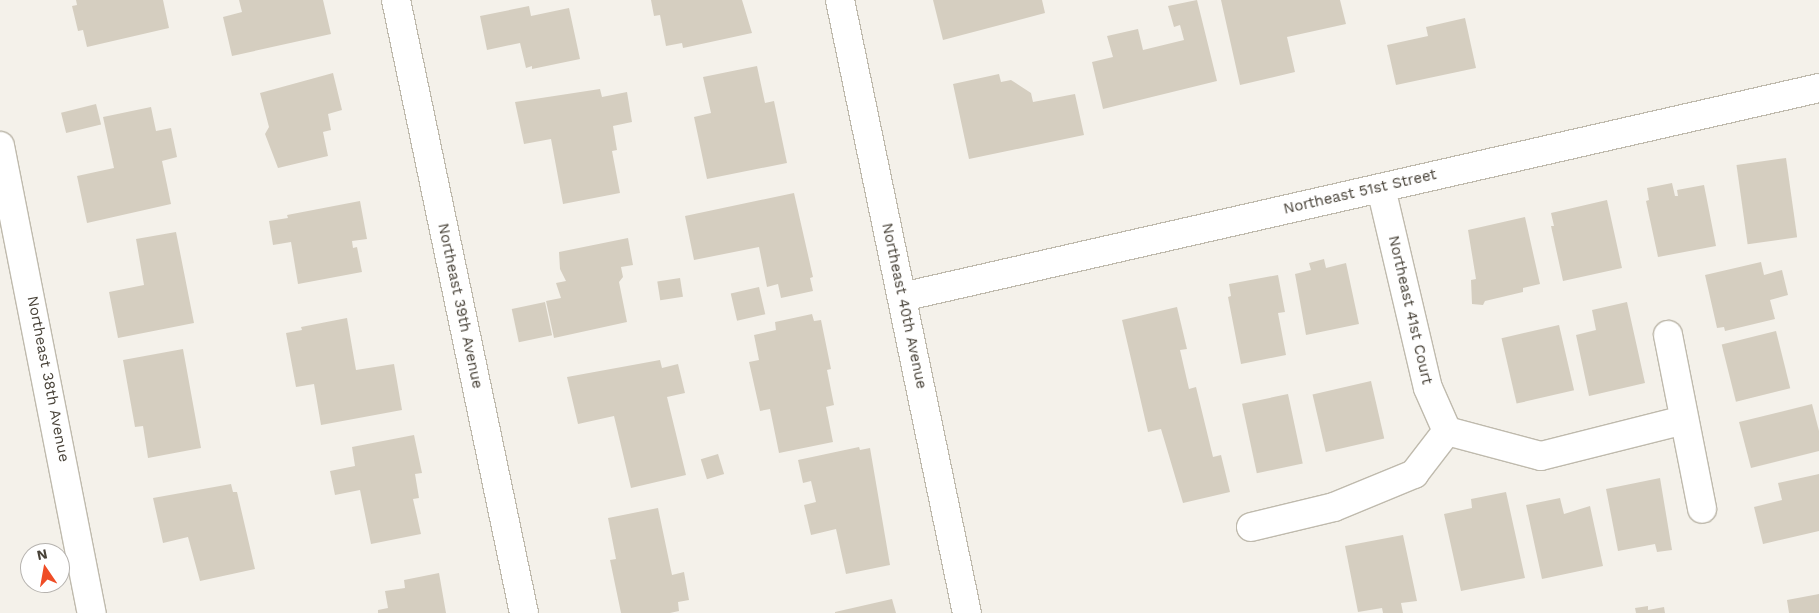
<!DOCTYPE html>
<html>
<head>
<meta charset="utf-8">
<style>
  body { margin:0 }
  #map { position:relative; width:1819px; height:613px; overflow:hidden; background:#f4f1ea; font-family:"Work Sans",sans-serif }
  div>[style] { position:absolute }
  .building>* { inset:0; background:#d5cec0; transform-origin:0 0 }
  .roads { filter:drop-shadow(1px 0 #bfbaad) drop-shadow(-1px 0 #bfbaad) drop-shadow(0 1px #bfbaad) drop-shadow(0 -1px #bfbaad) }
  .minor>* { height:28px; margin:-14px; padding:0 14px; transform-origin:14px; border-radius:14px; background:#fff }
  span { translate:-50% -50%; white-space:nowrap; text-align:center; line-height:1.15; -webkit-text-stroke:4px #fff; paint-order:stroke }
  .street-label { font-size:15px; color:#484238 }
  .north { position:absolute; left:20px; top:543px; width:50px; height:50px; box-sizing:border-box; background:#fff; border:1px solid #b6b3af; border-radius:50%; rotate:348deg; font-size:14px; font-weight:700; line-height:20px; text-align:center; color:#484238 }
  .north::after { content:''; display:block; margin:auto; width:18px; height:22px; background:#ef4d26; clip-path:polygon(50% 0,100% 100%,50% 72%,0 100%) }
</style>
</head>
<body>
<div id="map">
  <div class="building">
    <div style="clip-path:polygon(76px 0,163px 0,169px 28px,87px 47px,83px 30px,78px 31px,72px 6px,77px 5px)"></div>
    <div style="clip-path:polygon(239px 0,323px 0,331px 34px,232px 56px,223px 17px,242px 12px)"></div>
    <div style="clip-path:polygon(651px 0,742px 0,752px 33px,683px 48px,682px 43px,666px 46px,660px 15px,654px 16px)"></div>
    <div style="clip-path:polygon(933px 0,1042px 0,1045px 13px,943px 40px)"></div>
    <div style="clip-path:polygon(1197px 0,1217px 81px,1103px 109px,1092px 62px,1113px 57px,1107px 36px,1138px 29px,1143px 50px,1184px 40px,1180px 25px,1174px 27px,1168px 6px)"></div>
    <div style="clip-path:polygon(1221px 0,1340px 0,1346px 24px,1287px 37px,1295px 72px,1240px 85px)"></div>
    <div style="clip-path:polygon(529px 6px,531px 16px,569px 8px,580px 59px,532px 69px,532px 66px,526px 68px,520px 43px,487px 50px,480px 16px)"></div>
    <div style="clip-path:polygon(1465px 18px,1476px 68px,1396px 85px,1387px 45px,1428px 36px,1426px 27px)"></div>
    <div style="clip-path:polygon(757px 66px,765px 103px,774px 101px,787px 163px,707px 179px,694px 117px,711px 113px,703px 77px)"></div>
    <div style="clip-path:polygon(333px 73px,342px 110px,328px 114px,331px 130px,323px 132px,328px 156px,278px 168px,265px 134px,269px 127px,260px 93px)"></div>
    <div style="clip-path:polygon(999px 74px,1001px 82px,1011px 80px,1031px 93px,1033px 102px,1075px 94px,1084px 135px,969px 159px,953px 84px)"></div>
    <div style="clip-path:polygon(600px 89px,602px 97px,627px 92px,632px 122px,613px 126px,617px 150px,612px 151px,620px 193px,563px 204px,551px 139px,524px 144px,515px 102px)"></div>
    <div style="left:96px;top:104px;width:21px;height:36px;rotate:76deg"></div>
    <div style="clip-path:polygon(151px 107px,156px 131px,171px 128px,177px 157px,162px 161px,171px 204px,87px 223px,77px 176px,114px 168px,103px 117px)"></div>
    <div style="left:1786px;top:158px;width:80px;height:50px;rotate:82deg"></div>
    <div style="clip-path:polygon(1672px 183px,1675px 196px,1678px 196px,1677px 190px,1704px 185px,1716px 246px,1658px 257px,1646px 201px,1649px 200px,1647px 188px)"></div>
    <div style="clip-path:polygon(794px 193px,813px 277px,810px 278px,813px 291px,781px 298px,778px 284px,767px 287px,759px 247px,694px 260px,685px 216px)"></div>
    <div style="clip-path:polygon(1607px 200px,1622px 268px,1563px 281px,1551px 226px,1554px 226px,1551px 213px)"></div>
    <div style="clip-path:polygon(360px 201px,367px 239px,352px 241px,353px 248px,357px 247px,362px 272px,298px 284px,291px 242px,273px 245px,269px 221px,288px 218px,287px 215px)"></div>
    <div style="clip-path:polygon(1525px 217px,1540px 284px,1523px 288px,1523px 292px,1485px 301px,1483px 305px,1472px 304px,1471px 280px,1476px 279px,1468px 230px)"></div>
    <div style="clip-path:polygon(176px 232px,194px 323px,118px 338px,109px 292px,144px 285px,136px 239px)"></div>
    <div style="clip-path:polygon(628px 238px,633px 265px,621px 267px,623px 277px,619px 282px,627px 322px,554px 338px,546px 301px,561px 298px,556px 283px,566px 281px,560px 269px,559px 252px)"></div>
    <div style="clip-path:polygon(1324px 259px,1326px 268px,1346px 263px,1359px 324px,1306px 335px,1295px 274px,1311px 270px,1309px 263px)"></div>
    <div style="clip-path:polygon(1761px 262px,1764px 275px,1782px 270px,1788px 295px,1770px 300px,1775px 319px,1725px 331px,1724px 327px,1717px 328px,1705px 275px)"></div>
    <div style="clip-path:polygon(1278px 275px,1285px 312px,1278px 313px,1286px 355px,1241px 364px,1228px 297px,1231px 296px,1229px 284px)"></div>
    <div style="left:680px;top:278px;width:19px;height:23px;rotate:81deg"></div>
    <div style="left:759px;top:287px;width:28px;height:29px;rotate:77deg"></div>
    <div style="left:545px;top:302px;width:34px;height:34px;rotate:78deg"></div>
    <div style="clip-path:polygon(1627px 302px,1645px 383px,1589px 396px,1576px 335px,1596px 330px,1592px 310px)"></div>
    <div style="clip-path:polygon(1177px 307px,1187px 349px,1180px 350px,1189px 389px,1196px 387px,1213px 457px,1221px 455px,1230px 492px,1183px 503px,1161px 429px,1148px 432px,1122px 320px)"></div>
    <div style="clip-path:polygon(812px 314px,814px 321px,821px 320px,831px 369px,827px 370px,834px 405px,826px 407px,833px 442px,779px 453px,770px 409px,760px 411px,749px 362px,759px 360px,754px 335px,776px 330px,775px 322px)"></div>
    <div style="clip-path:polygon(347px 318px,356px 370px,394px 364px,402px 410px,321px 425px,314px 384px,296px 387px,286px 333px,302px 330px,301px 327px)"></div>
    <div style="left:1559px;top:325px;width:67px;height:59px;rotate:77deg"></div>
    <div style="left:1776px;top:331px;width:59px;height:56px;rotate:76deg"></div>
    <div style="clip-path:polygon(183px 349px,201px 448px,148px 458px,143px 426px,135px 427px,123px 360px)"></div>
    <div style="clip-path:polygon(660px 360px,662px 368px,678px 364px,685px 393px,667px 397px,686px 475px,631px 488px,614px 416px,578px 424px,567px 377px)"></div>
    <div style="left:1371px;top:381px;width:59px;height:60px;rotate:77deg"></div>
    <div style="left:1288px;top:394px;width:71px;height:47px;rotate:78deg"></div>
    <div style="clip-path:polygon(1812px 404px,1819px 431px,1819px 451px,1751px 468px,1739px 422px)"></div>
    <div style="clip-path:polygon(414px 435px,422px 473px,415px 474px,419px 498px,413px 499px,421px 534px,371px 544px,360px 490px,335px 495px,330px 471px,355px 466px,352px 447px)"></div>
    <div style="clip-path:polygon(859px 447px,860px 450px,870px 448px,890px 565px,846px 574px,836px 529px,811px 535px,804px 505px,816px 502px,811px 481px,803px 483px,798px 460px)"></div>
    <div style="left:718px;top:454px;width:21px;height:18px;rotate:73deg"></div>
    <div style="clip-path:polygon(1819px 474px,1819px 531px,1763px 544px,1754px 507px,1782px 500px,1778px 483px)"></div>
    <div style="clip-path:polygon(1660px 478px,1672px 550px,1657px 552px,1655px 544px,1618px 551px,1606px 489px)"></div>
    <div style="clip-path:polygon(231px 484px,233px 492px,237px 492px,255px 569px,200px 581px,188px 537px,163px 543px,153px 498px)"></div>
    <div style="clip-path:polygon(1506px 492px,1525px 578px,1461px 591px,1444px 514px,1472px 508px,1471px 499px)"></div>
    <div style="clip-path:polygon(1560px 498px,1564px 514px,1590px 506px,1603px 566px,1542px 579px,1526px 505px)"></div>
    <div style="clip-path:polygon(658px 508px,672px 575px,684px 572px,689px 600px,678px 602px,679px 611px,670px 613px,621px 613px,610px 560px,616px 559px,608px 518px)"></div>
    <div style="clip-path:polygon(1403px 535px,1417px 601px,1401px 603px,1403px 613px,1383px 613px,1382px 608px,1358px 612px,1345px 546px)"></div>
    <div style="clip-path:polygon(439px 573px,446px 613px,378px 613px,378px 610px,388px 608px,385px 591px,405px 588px,404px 580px)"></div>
    <div style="clip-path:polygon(1819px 594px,1819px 613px,1789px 613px,1787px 600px)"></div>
    <div style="clip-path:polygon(892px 599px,896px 613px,835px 613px,835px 612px)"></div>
    <div style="clip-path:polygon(1648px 606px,1648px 610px,1664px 607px,1665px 613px,1636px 613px,1635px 608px)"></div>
  </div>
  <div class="roads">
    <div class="minor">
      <div style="left:396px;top:0;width:626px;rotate:78.21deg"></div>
      <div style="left:840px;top:0;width:626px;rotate:78.3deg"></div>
      <div style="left:0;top:146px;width:476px;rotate:78.9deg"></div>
      <div style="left:1381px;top:188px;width:205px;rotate:76.8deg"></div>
      <div style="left:1428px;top:388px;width:47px;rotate:66.2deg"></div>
      <div style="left:902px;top:297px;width:941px;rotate:-12.84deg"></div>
      <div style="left:1668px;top:335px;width:177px;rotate:78.9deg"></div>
      <div style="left:1447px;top:431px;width:97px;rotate:14.9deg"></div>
      <div style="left:1541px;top:456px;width:147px;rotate:-14.1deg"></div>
      <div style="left:1251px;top:527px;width:85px;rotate:-13.5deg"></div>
      <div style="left:1334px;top:507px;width:87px;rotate:-22.4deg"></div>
      <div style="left:1414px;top:474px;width:54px;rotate:-52.5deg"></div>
    </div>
  </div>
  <div class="street-label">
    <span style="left:1360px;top:192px;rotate:-13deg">Northeast 51st Street</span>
    <span style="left:460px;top:306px;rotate:78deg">Northeast 39th Avenue</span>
    <span style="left:904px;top:306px;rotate:78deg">Northeast 40th Avenue</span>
    <span style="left:1410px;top:310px;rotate:77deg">Northeast 41st Court</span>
    <span style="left:48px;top:379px;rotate:79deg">Northeast 38th Avenue</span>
  </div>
  <div class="north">N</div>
</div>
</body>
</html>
